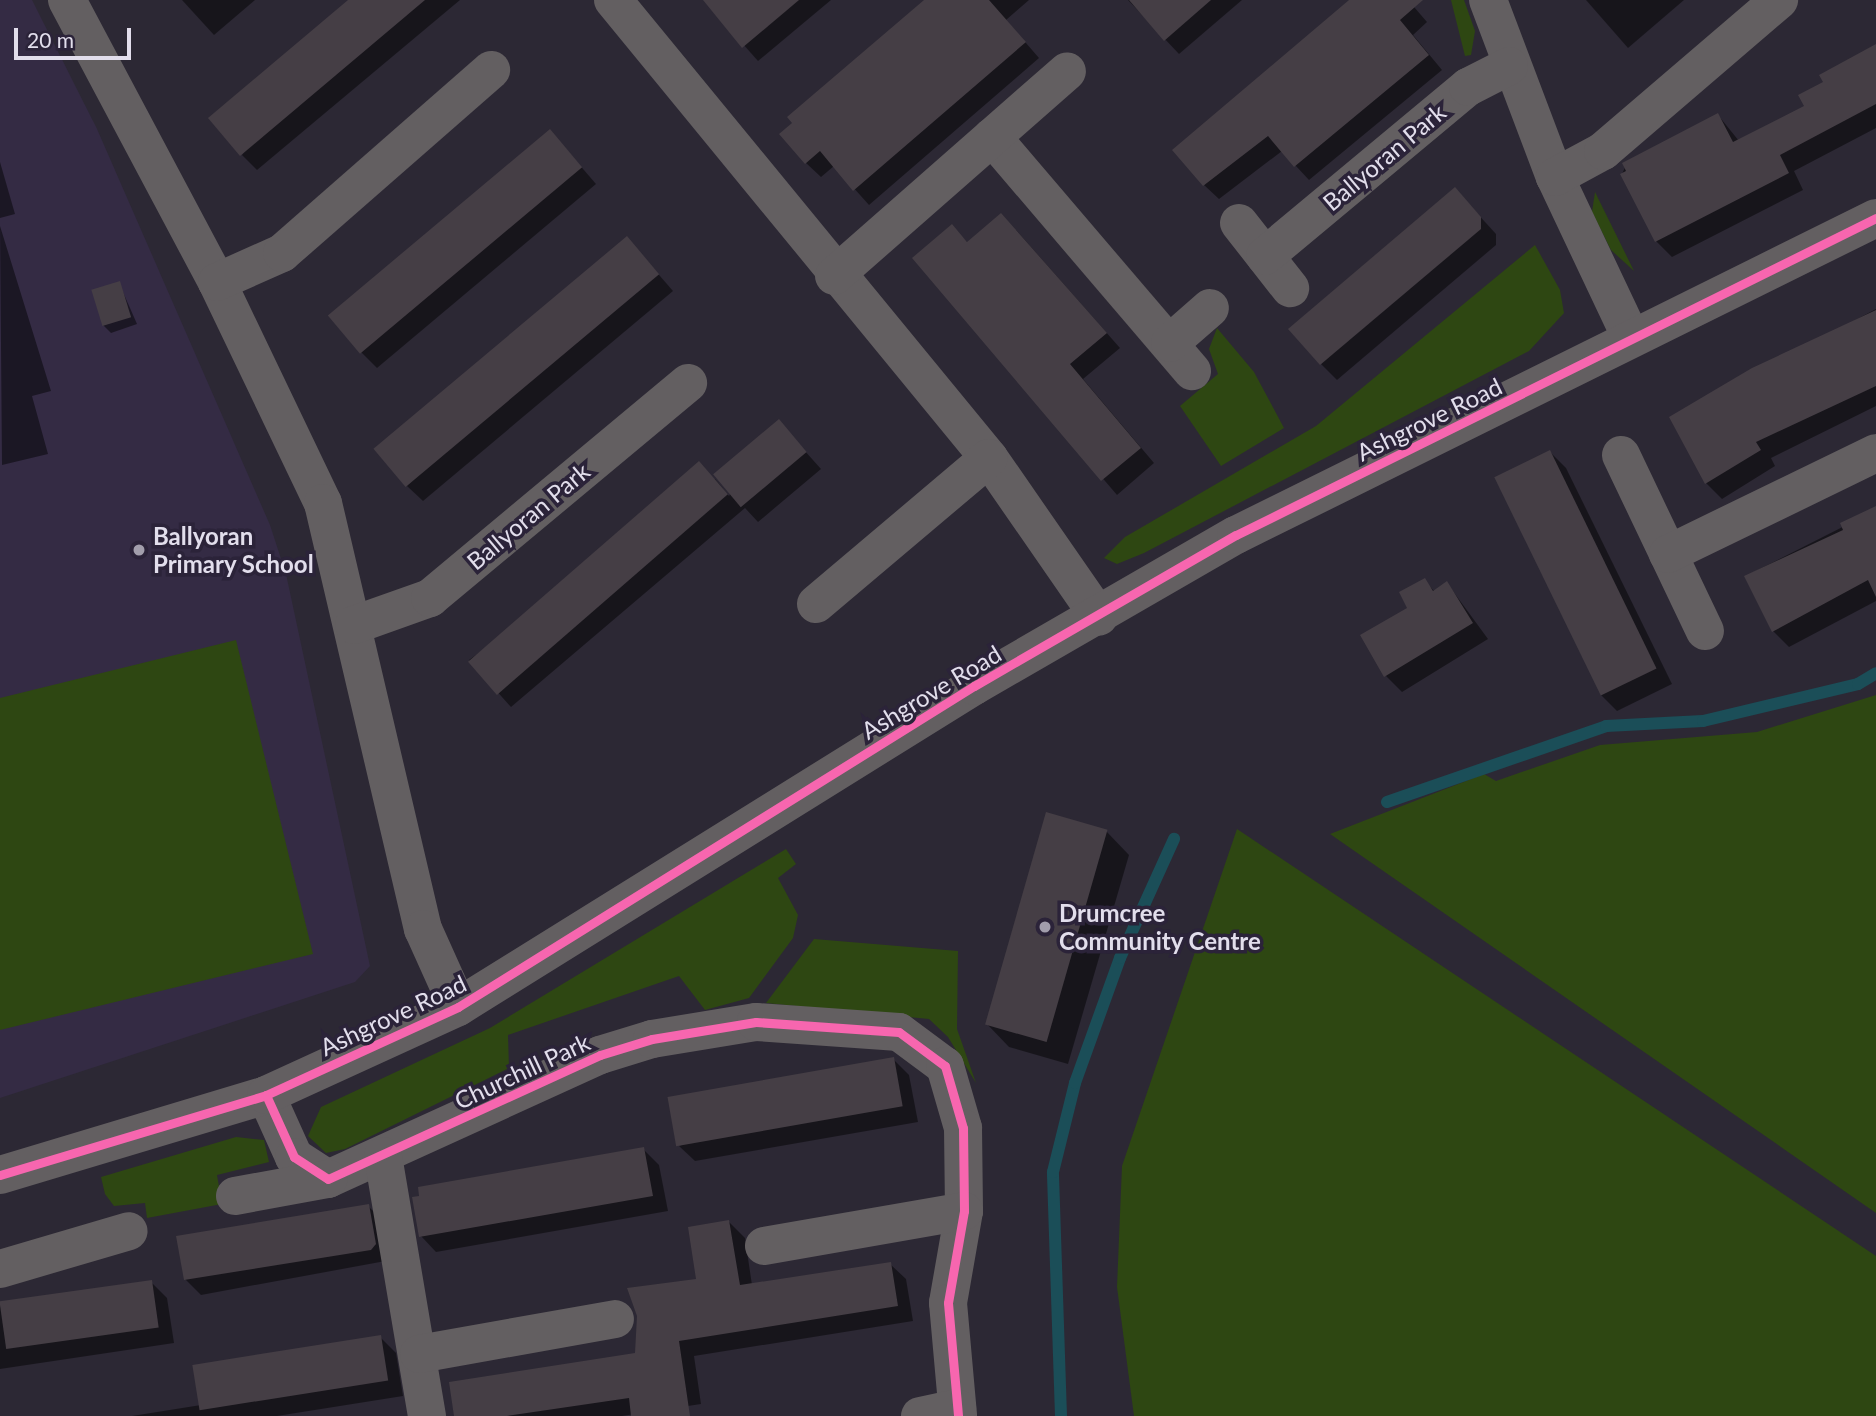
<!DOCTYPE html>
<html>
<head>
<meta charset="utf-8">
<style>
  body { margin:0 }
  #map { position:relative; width:1876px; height:1416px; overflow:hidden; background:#2c2834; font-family:Lato,sans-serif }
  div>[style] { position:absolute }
  .built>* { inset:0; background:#342b44 }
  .green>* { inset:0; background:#2e4712 }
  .shadow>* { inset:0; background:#0007 }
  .stream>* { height:12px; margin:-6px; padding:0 6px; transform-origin:6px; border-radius:6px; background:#1b4e58 }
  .building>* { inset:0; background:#453e45; transform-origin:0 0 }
  .street>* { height:38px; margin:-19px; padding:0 19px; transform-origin:19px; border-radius:19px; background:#635f61 }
  .cycleway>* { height:9px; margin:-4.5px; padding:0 4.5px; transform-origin:4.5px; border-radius:4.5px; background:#f766af }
  .dots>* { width:19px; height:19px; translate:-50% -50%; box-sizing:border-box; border:4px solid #2b2339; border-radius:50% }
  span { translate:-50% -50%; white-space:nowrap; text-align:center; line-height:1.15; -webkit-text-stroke:7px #2b2339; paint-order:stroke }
  .street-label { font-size:24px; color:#e2deec }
  .poi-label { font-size:24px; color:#e2deec; font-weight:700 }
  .left { translate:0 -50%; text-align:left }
  .scale { position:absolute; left:14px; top:28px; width:117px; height:32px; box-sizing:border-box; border:4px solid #e2deec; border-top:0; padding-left:9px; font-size:21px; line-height:24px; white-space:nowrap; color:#e2deec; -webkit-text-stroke:5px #2b2339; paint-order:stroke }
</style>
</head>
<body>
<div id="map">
  <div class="built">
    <div style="clip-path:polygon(0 0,32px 0,97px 129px,270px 525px,286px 574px,370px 966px,355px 982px,0 1098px)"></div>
  </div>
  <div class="green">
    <div style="clip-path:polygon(1451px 0,1464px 0,1475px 31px,1471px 55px,1465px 56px)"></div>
    <div style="clip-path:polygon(1595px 192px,1634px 271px,1611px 250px,1592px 212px)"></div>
    <div style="clip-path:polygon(1535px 245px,1560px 290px,1564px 313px,1529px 351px,1144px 553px,1117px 564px,1104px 558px,1125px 537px,1316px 426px)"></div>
    <div style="clip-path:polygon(1217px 328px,1254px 372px,1284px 428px,1221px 466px,1180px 406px,1218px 374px,1209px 349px)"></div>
    <div style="clip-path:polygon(236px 640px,313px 954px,0 1030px,0 698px)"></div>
    <div style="clip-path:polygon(1876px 695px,1876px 1213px,1330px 834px,1484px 774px,1496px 781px,1600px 745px,1757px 732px)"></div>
    <div style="clip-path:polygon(1237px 829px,1876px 1256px,1876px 1416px,1134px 1416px,1117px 1287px,1122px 1166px)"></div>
    <div style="clip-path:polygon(786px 849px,796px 864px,778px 878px,798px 915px,793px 938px,749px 998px,705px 1010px,679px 976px,508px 1035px,509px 1068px,345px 1149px,326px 1153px,308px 1136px,321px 1107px,490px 1028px)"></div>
    <div style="clip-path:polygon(814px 939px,958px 951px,957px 1029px,976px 1083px,948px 1037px,929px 1019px,766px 1003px)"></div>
    <div style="clip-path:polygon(236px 1137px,264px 1140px,269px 1162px,217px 1175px,222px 1204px,147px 1218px,145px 1203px,114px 1206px,105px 1194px,101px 1177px)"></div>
  </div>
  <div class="shadow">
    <div style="clip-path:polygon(182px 0,255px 0,214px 35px)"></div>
    <div style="clip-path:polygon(351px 0,460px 0,257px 170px,242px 155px)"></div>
    <div style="clip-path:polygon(721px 0,831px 0,758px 61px,711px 8px)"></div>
    <div style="clip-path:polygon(927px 0,1029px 0,1006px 20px,1039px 58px,869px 205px,834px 166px,821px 177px,806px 163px,795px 123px)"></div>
    <div style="clip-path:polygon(1128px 0,1242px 0,1179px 54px)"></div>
    <div style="clip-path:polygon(1352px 0,1408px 0,1427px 22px,1413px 35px,1442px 70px,1309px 180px,1282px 151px,1219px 199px,1204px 185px)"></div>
    <div style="clip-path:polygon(1586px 0,1684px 0,1628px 48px)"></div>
    <div style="clip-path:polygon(1876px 47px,1876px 128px,1794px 171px,1803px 190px,1672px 257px,1656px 241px,1622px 174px,1628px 161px,1718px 115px,1739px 141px,1807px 107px,1826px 83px)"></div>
    <div style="clip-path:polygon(565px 148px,596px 184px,377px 368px,361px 352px)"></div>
    <div style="clip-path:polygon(0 162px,15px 214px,0 218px)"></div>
    <div style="clip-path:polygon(1455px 189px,1496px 234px,1496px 245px,1337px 380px,1321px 364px)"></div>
    <div style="clip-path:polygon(0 226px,51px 391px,32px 396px,48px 454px,2px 465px)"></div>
    <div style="clip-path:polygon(952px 227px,968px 243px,1016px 230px,1120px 348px,1083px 379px,1154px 463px,1117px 495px,915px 259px)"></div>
    <div style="clip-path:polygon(627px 238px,673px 291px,423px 501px,407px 486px)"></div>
    <div style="clip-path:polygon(119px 283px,137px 324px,111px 333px,103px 325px)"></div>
    <div style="clip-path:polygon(1876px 309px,1876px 406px,1771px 458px,1775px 466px,1722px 499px,1706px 483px,1672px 418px)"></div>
    <div style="clip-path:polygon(779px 422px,821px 469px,758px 522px,745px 508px,511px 707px,469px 660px,715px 479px,729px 496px)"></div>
    <div style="clip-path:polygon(1550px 452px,1566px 468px,1672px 684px,1617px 711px,1601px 695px)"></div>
    <div style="clip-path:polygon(1876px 510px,1876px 601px,1789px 647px,1773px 631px,1746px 576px)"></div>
    <div style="clip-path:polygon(1424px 580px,1435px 592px,1447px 583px,1488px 639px,1402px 692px,1386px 676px)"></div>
    <div style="clip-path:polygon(1106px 831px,1129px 855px,1068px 1064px,1009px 1047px,986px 1023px)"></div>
    <div style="clip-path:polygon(893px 1059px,909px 1075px,918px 1122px,695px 1161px,679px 1146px)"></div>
    <div style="clip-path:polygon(643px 1149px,659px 1165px,668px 1211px,436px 1252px,421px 1236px)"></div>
    <div style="clip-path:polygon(368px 1206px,384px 1222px,391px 1260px,201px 1295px,185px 1279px)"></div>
    <div style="clip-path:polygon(729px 1222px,745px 1238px,752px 1285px,890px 1264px,906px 1279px,913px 1321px,694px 1356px,701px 1404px,622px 1416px,456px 1416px,637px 1355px,698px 1281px)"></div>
    <div style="clip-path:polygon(151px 1282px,167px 1298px,174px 1343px,0 1369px,0 1305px)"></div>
    <div style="clip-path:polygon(380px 1337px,396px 1353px,403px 1396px,277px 1416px,132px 1416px,201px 1405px)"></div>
  </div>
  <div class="stream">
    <div style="left:1387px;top:802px;width:232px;rotate:-19.1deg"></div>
    <div style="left:1606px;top:726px;width:97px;rotate:-3deg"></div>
    <div style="left:1703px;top:721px;width:159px;rotate:-13.4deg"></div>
    <div style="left:1858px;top:684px;width:21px;rotate:-31deg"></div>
    <div style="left:1061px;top:1416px;width:244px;rotate:-91.9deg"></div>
    <div style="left:1053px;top:1172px;width:92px;rotate:-76.1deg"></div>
    <div style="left:1075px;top:1083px;width:133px;rotate:-70.2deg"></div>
    <div style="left:1120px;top:958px;width:131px;rotate:-65.6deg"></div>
  </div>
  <div class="building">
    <div style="clip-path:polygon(348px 0,425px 0,240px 156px,208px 118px)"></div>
    <div style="clip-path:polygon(703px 0,799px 0,742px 48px)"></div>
    <div style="clip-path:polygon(924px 0,989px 0,1026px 42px,853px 191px,820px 151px,805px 164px,779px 134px,792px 123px,787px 117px)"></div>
    <div style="clip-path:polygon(1129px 0,1211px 0,1164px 41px)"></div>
    <div style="clip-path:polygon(1349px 0,1423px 0,1400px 20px,1429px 55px,1294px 167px,1268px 136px,1203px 186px,1172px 150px)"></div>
    <div style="clip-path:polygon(1876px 44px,1876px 104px,1780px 155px,1789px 173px,1655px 242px,1620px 174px,1626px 171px,1622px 163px,1718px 113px,1733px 142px,1804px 106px,1798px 95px,1823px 82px,1819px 75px)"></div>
    <div style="left:550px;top:129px;width:50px;height:290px;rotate:50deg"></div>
    <div style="clip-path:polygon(1455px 187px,1481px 217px,1481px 229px,1320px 365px,1288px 329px)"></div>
    <div style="clip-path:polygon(1001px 213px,1107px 333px,1070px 364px,1141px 448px,1101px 481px,912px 258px,952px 224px,967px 242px)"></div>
    <div style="left:627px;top:236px;width:50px;height:331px;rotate:50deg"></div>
    <div style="left:120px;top:281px;width:38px;height:30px;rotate:73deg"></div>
    <div style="clip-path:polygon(1876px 310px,1876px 386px,1756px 442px,1761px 450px,1705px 484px,1669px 417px,1752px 368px)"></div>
    <div style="left:779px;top:419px;width:43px;height:86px;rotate:50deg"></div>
    <div style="left:1550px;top:450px;width:243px;height:62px;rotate:64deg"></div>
    <div style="left:699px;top:461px;width:44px;height:306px;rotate:49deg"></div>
    <div style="clip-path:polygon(1876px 506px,1876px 597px,1868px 580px,1772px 632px,1744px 576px,1843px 530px,1840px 523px)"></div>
    <div style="clip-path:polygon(1425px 578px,1433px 591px,1447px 581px,1473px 623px,1384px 677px,1360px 635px,1407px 608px,1399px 592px)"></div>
    <div style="left:1046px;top:812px;width:64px;height:221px;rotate:16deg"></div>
    <div style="left:894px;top:1057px;width:50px;height:230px;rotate:80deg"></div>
    <div style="clip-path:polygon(644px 1147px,653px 1196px,419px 1237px,412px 1197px,419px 1196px,418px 1187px)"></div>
    <div style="clip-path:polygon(369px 1204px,376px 1244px,371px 1250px,184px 1280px,176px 1236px)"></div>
    <div style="clip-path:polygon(729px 1220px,740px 1285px,891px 1262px,898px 1306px,679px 1341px,690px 1416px,631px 1416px,629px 1398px,507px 1416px,454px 1416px,449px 1382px,635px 1353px,637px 1316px,627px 1288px,696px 1279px,688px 1227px)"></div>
    <div style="left:152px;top:1280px;width:48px;height:154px;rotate:82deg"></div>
    <div style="left:381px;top:1335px;width:46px;height:191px;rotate:81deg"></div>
  </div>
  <div class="street">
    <div style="left:67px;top:0;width:319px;rotate:62deg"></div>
    <div style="left:217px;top:282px;width:245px;rotate:64.4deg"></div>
    <div style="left:323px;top:503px;width:438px;rotate:76.8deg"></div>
    <div style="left:423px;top:929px;width:85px;rotate:65.8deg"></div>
    <div style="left:613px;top:0;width:593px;rotate:50.62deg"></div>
    <div style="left:989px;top:458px;width:193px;rotate:55.3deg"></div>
    <div style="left:1488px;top:0;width:189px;rotate:69.3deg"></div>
    <div style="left:1555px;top:177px;width:178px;rotate:64.7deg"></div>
    <div style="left:992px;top:137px;width:308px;rotate:49.5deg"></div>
    <div style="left:1555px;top:177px;width:55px;rotate:-28.4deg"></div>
    <div style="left:1603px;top:151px;width:232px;rotate:-40.6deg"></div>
    <div style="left:1239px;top:223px;width:83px;rotate:51.9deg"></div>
    <div style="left:1265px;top:256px;width:264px;rotate:-39.8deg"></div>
    <div style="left:1468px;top:87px;width:46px;rotate:-27.1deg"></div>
    <div style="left:834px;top:276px;width:310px;rotate:-41.3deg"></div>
    <div style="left:217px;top:282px;width:71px;rotate:-24deg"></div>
    <div style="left:282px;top:253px;width:278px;rotate:-41.2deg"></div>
    <div style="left:1170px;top:343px;width:53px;rotate:-41.2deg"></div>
    <div style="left:1621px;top:455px;width:195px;rotate:64.5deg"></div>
    <div style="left:1668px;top:554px;width:231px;rotate:-25.9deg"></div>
    <div style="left:816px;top:604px;width:226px;rotate:-40.2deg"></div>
    <div style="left:354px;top:625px;width:81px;rotate:-19.6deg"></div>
    <div style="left:430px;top:598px;width:336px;rotate:-39.8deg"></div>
    <div style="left:266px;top:1095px;width:68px;rotate:65.7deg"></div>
    <div style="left:294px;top:1157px;width:40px;rotate:32.9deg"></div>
    <div style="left:328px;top:1179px;width:299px;rotate:-24.5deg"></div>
    <div style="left:600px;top:1055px;width:54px;rotate:-17.1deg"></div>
    <div style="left:652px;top:1039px;width:105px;rotate:-9.3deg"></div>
    <div style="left:756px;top:1022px;width:143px;rotate:4deg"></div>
    <div style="left:899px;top:1032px;width:57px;rotate:36.5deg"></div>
    <div style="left:945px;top:1066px;width:65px;rotate:73.8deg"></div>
    <div style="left:963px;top:1128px;width:83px;rotate:89.3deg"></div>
    <div style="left:964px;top:1211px;width:93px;rotate:99.9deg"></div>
    <div style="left:948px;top:1303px;width:113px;rotate:84.9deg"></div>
    <div style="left:383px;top:1156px;width:264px;rotate:80.4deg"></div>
    <div style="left:0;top:1175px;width:278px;rotate:-16.7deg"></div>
    <div style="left:266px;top:1095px;width:211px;rotate:-24.6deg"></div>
    <div style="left:458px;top:1007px;width:608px;rotate:-31.89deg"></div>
    <div style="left:974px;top:686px;width:302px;rotate:-30deg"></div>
    <div style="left:1236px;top:535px;width:714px;rotate:-26.35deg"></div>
    <div style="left:235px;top:1196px;width:95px;rotate:-10.4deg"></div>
    <div style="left:764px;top:1246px;width:203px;rotate:-9.9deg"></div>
    <div style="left:0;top:1269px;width:134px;rotate:-16.4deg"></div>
    <div style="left:419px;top:1354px;width:199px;rotate:-10.1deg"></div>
    <div style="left:920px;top:1416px;width:38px;rotate:-12deg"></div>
  </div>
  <div class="cycleway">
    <div style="left:266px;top:1095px;width:68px;rotate:65.7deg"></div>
    <div style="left:294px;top:1157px;width:40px;rotate:32.9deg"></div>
    <div style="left:328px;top:1179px;width:299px;rotate:-24.5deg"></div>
    <div style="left:600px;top:1055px;width:54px;rotate:-17.1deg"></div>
    <div style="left:652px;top:1039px;width:105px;rotate:-9.3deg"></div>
    <div style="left:756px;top:1022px;width:143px;rotate:4deg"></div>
    <div style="left:899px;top:1032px;width:57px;rotate:36.5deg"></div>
    <div style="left:945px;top:1066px;width:65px;rotate:73.8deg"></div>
    <div style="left:963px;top:1128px;width:83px;rotate:89.3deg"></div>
    <div style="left:964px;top:1211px;width:93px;rotate:99.9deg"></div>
    <div style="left:948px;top:1303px;width:113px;rotate:84.9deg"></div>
    <div style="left:0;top:1175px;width:278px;rotate:-16.7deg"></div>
    <div style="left:266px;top:1095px;width:211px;rotate:-24.6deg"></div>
    <div style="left:458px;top:1007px;width:608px;rotate:-31.89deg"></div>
    <div style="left:974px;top:686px;width:302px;rotate:-30deg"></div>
    <div style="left:1236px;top:535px;width:714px;rotate:-26.35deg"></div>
  </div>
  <div class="dots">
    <div style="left:139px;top:550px;background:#a29eac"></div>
    <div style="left:1045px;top:927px;background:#a29eac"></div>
  </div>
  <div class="street-label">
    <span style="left:1384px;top:157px;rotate:-40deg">Ballyoran Park</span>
    <span style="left:1429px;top:419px;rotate:-26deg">Ashgrove Road</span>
    <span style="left:528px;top:516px;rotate:-40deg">Ballyoran Park</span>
    <span style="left:931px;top:692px;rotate:-31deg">Ashgrove Road</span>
    <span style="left:393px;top:1015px;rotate:-25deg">Ashgrove Road</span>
    <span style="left:522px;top:1071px;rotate:-25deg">Churchill Park</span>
  </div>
  <div class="poi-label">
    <span class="left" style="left:153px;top:550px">Ballyoran<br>Primary School</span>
    <span class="left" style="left:1059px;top:927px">Drumcree<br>Community Centre</span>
  </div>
  <div class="scale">20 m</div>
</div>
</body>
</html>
